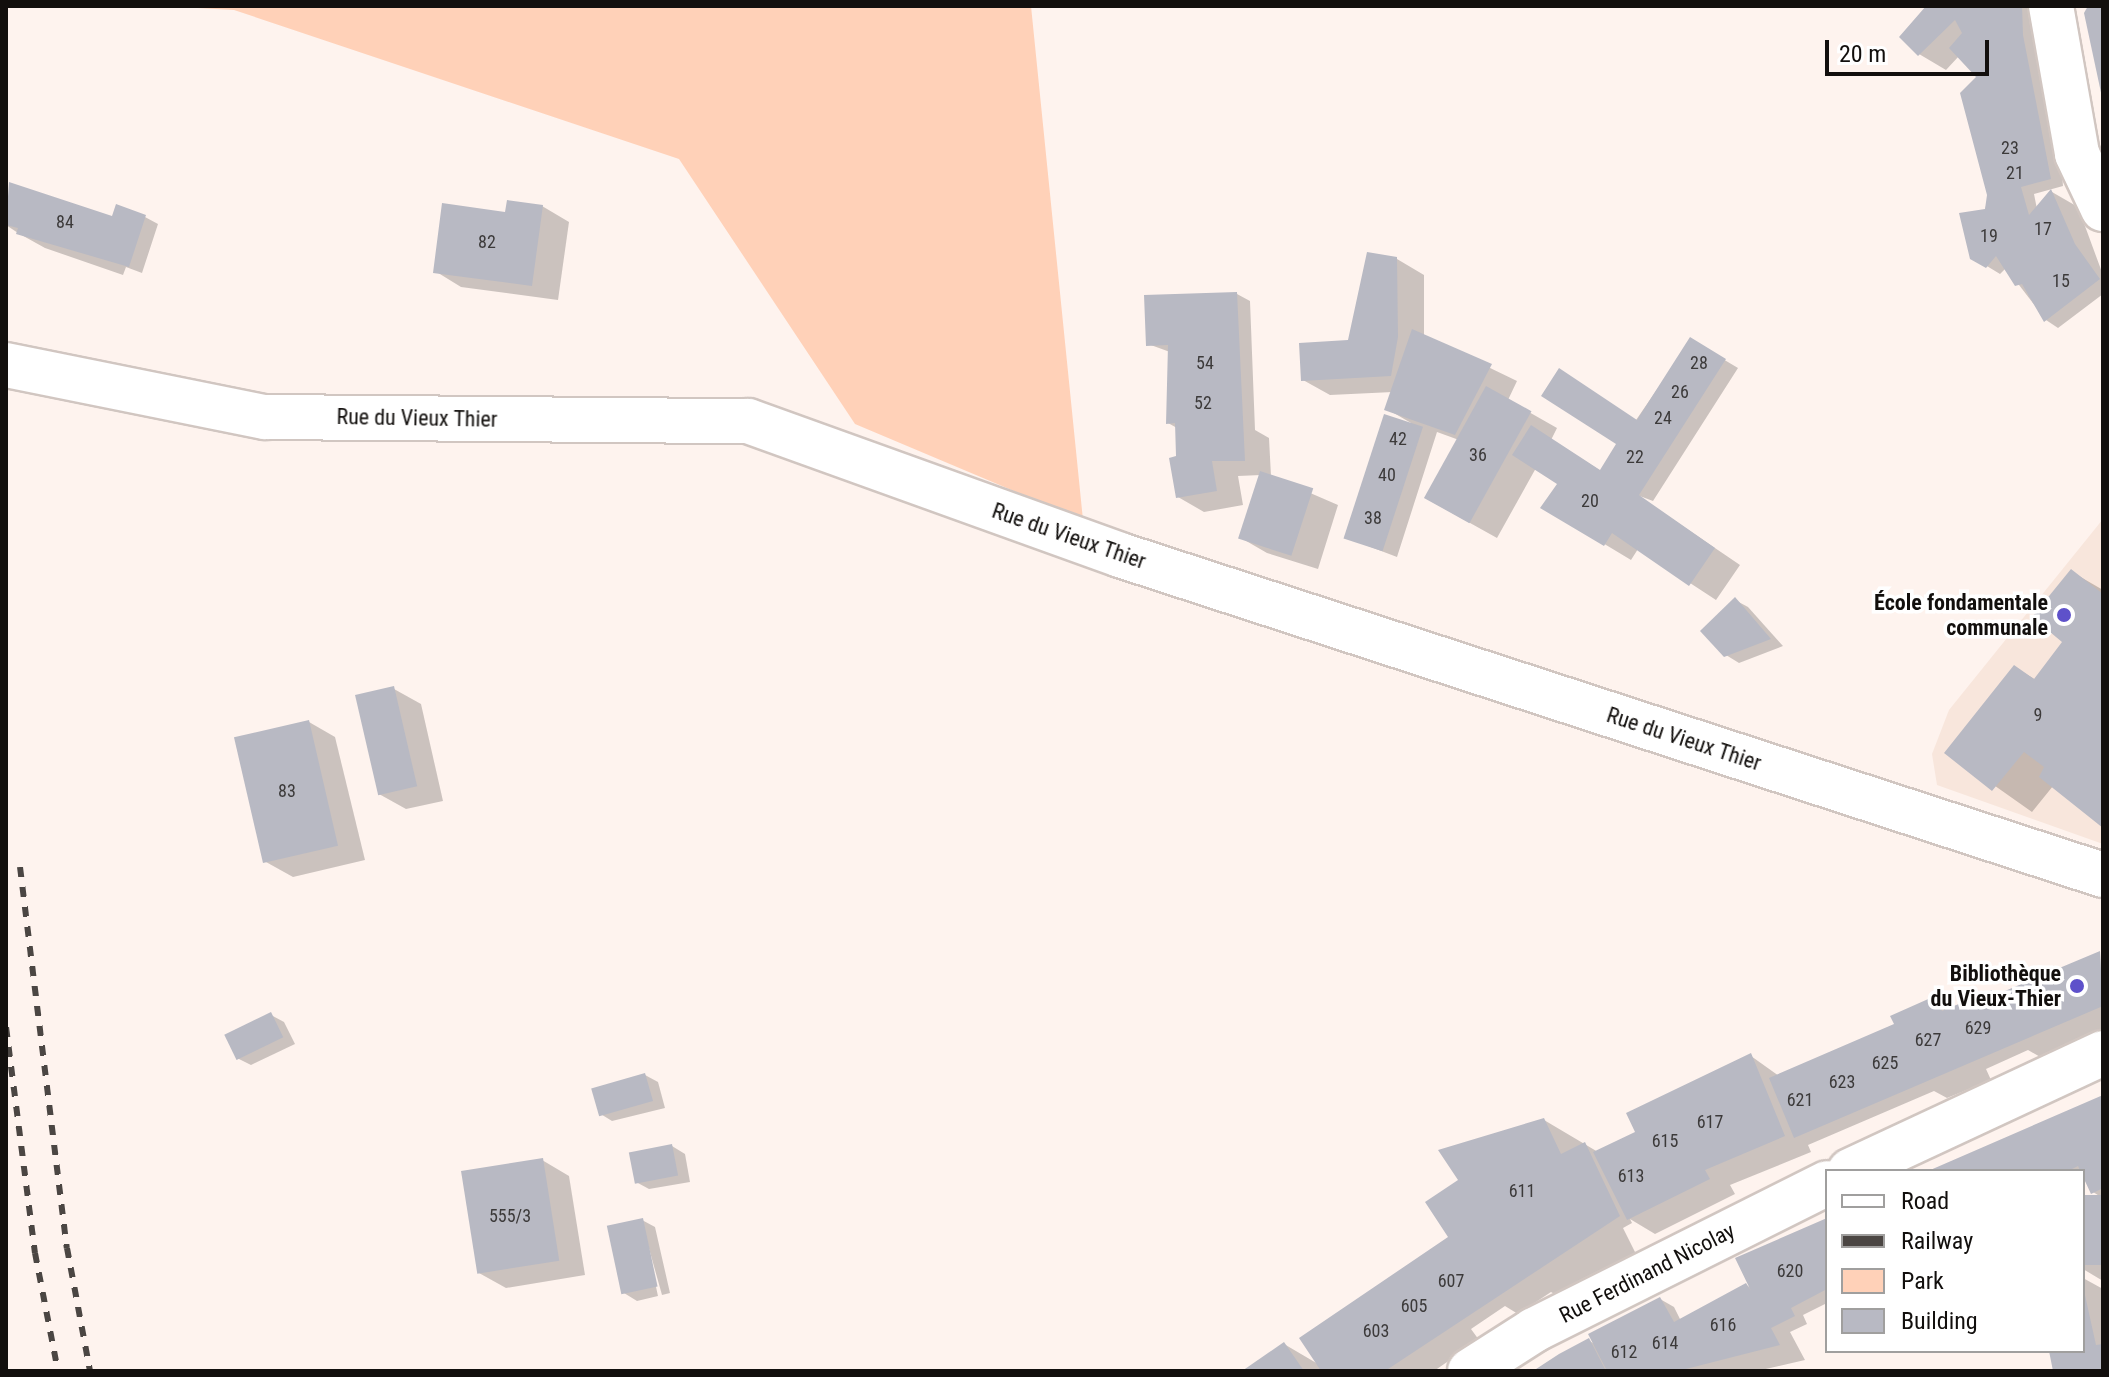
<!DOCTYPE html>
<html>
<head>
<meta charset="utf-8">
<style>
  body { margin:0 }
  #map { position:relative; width:2109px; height:1377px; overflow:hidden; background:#fef3ee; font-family:"Roboto Condensed",sans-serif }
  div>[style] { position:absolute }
  .built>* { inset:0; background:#f8e6dc }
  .green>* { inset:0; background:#ffd1b8 }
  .shadow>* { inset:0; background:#0003 }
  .building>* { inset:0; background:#b8b9c3; transform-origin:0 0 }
  .roads { filter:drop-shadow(2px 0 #d1c6c1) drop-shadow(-2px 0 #d1c6c1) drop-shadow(0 2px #d1c6c1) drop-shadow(0 -2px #d1c6c1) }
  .minor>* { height:44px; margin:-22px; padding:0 22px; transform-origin:22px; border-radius:22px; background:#fff }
  .rail>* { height:6px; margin-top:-3px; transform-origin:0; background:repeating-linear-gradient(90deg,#4b4643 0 10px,transparent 0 20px) }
  .dots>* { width:22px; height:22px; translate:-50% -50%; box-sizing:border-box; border:4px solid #fff; border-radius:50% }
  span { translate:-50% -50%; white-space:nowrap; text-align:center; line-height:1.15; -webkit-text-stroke:7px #fff; paint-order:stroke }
  .number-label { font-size:18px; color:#3c3a3a }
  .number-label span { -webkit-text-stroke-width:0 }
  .street-label { font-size:22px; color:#120f0d }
  .poi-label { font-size:22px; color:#120f0d; font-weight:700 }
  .right { translate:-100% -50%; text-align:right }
  .frame { position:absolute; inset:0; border:8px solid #120f0d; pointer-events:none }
  .legend { position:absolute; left:1825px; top:1169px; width:260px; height:184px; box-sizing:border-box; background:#fff; border:2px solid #a09f9e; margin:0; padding:10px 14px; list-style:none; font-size:24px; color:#120f0d }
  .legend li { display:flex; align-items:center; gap:16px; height:40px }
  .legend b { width:40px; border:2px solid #a09f9e }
  .scale { position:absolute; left:1825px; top:40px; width:164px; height:36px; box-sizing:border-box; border:4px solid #120f0d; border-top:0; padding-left:10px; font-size:24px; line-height:28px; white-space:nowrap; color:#120f0d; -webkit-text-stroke:6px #fff; paint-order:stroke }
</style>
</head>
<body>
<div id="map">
  <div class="built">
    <div style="clip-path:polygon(2103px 519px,2103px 844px,1937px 785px,1932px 754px,1949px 710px)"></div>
  </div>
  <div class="green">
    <div style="clip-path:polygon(161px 6px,1031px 6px,1083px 520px,855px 424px,679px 159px,234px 10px)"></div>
  </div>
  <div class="shadow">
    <div style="clip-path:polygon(1929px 6px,2048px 6px,2063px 186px,2034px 194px,2037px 209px,2052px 192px,2078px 207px,2103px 275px,2103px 294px,2058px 328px,2046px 320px,2006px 268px,2000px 274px,1972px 257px,1989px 195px,1978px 77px,1959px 56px,1946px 70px,1919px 54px)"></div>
    <div style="clip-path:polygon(10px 185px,111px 218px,145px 217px,158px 224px,142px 273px,126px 267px,123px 275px,45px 248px,18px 233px,6px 225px)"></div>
    <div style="clip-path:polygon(542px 206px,569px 222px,558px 300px,461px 287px,435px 271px,507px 214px)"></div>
    <div style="clip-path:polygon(1397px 259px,1424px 275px,1424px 336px,1517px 381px,1508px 400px,1557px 428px,1551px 440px,1601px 471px,1691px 340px,1738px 368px,1653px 501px,1637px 495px,1740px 565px,1716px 600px,1638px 549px,1631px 560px,1543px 507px,1559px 483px,1536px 468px,1497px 538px,1427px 499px,1459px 440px,1437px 432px,1397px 557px,1347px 538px,1411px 423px,1387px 409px,1393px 392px,1330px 395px,1303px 380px,1349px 342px)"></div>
    <div style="clip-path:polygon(1237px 294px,1250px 301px,1255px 430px,1269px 438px,1271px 476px,1338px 505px,1318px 569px,1267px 553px,1241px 538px,1261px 475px,1238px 476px,1243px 505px,1204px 512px,1178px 497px,1177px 428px,1168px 423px,1170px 352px,1148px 344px)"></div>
    <div style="clip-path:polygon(2072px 572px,2103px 590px,2103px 826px,2053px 786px,2032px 812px,1947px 752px,2014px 667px,2036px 680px,2065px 642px)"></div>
    <div style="clip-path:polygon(1735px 600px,1748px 607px,1783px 646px,1739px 663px,1726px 655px)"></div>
    <div style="clip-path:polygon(394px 689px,421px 704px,443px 801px,406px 809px,379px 794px)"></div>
    <div style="clip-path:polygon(309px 722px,335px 737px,365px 860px,293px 877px,266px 862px)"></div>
    <div style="clip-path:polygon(2100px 953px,2103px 1032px,2042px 1058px,2028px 1050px,1986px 1069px,1991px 1080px,1947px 1098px,1934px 1091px,1808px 1145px,1811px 1152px,1730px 1185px,1735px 1194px,1655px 1234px,1630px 1219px,1632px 1223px,1623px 1228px,1637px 1256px,1563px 1299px,1551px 1292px,1518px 1314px,1505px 1306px,1471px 1329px,1479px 1340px,1434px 1371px,1246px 1371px,1284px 1344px,1318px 1364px,1448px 1239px,1544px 1120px,1598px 1152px,1638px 1133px,1751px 1056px,1779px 1076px,1893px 1026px,1935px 999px,1953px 1009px,1991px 993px,1998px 996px)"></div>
    <div style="clip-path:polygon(271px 1015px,284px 1022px,295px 1044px,251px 1065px,237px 1058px)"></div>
    <div style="clip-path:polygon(645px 1075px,658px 1082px,665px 1108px,612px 1121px,599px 1113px)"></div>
    <div style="clip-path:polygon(2103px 1097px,2103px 1281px,2083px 1269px,2083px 1201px,2101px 1197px,2093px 1192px,2083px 1171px,1933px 1171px)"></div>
    <div style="clip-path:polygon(672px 1146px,685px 1154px,690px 1182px,649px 1189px,636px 1182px)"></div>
    <div style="clip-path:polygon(542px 1160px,569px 1176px,585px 1275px,506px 1288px,479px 1273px)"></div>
    <div style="clip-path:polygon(642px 1220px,655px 1227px,670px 1293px,662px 1295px,643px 1227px,658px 1296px,637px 1301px,624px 1293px)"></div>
    <div style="clip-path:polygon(1827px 1221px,1827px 1303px,1803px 1315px,1807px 1324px,1790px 1332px,1805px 1360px,1757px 1371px,1536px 1371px,1588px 1340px,1596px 1345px,1660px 1299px,1674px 1307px,1681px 1321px,1746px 1285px,1753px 1289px)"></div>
    <div style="clip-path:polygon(2083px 1278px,2103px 1289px,2103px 1371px,2055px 1371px,2051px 1351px,2083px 1351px)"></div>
  </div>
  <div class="building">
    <div style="clip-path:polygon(1926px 6px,2022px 6px,2023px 35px,2051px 179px,2021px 187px,2029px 215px,2051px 189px,2075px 244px,2100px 279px,2044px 322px,2022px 284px,2015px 286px,1996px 256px,1986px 268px,1970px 259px,1959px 213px,1985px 209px,1987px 195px,1960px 93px,1976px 77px,1949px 48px,1962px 33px,1955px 20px,1918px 56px,1899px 37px)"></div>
    <div style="clip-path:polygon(2088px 6px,2103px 6px,2103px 102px,2084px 13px)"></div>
    <div style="clip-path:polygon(9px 182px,112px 216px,116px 204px,146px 215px,129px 267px,16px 234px,18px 228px,6px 225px)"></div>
    <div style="clip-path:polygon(507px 200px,543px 205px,532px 286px,433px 273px,442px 203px,505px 212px)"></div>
    <div style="clip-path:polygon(1367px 252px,1397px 257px,1398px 337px,1391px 376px,1301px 381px,1299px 343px,1348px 340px)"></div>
    <div style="clip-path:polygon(1237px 292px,1245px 461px,1212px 461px,1217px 491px,1176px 498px,1169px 458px,1176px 456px,1175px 423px,1166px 424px,1168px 345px,1146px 346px,1144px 295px)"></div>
    <div style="clip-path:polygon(1412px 329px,1492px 364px,1455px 435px,1384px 410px)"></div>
    <div style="clip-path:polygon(1690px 337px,1726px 359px,1639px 495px,1715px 548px,1689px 586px,1612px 533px,1604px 546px,1540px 508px,1557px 484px,1512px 455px,1531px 425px,1600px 470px,1616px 444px,1541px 396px,1559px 368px,1637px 420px)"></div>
    <div style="left:1486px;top:386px;width:52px;height:128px;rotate:29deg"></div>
    <div style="left:1384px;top:414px;width:41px;height:131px;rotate:18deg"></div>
    <div style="left:1260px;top:471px;width:56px;height:71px;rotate:18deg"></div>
    <div style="clip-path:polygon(2071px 569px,2103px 594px,2103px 828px,2039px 777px,2044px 767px,2024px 752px,1992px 791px,1944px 753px,2014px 665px,2034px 679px,2062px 642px,2032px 617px)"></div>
    <div style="clip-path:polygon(1735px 597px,1771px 639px,1724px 657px,1700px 631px)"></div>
    <div style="left:394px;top:686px;width:103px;height:40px;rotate:77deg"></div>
    <div style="left:309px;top:720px;width:129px;height:77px;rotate:77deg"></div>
    <div style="clip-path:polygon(2100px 951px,2103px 1006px,1794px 1138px,1769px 1078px,1894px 1024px,1890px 1016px,1935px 996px,1942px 1011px,1992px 990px,1993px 996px)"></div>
    <div style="left:271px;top:1012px;width:28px;height:52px;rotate:64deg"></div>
    <div style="clip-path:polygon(1751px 1053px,1785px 1136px,1705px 1170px,1710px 1179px,1627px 1220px,1593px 1152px,1635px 1132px,1626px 1113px)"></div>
    <div style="left:645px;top:1073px;width:29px;height:56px;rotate:74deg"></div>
    <div style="clip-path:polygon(2103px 1095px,2103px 1188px,2091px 1194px,2078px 1166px,2068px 1171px,1928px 1171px)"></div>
    <div style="clip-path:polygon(1544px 1118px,1561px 1154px,1585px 1142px,1620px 1216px,1385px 1371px,1321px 1371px,1299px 1338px,1448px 1237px,1425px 1202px,1458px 1180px,1438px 1150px)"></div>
    <div style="left:672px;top:1144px;width:32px;height:44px;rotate:79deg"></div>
    <div style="left:543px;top:1158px;width:104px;height:83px;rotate:81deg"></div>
    <div style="left:2103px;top:1195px;width:70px;height:20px;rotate:90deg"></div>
    <div style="left:643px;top:1218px;width:70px;height:37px;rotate:78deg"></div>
    <div style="clip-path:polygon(1827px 1218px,1827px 1289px,1791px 1308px,1795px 1316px,1771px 1328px,1780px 1345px,1678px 1371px,1607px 1371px,1588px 1334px,1660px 1297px,1674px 1322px,1746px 1283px,1751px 1291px,1735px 1258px)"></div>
    <div style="clip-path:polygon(2083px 1286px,2096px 1345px,2103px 1344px,2103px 1371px,2053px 1371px,2049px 1351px,2083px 1351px)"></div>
    <div style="clip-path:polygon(1589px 1338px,1606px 1371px,1533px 1371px,1559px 1354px)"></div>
    <div style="clip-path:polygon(1284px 1342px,1304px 1371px,1242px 1371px)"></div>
  </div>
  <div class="roads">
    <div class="minor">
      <div style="left:2051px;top:6px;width:150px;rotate:80deg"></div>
      <div style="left:2077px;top:154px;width:61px;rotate:64.7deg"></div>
      <div style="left:6px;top:365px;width:264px;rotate:11.4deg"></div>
      <div style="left:265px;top:417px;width:483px;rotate:0.5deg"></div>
      <div style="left:748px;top:421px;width:395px;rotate:19.8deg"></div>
      <div style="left:1120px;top:555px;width:1034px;rotate:18.03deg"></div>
      <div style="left:1850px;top:1171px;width:279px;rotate:-25deg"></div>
      <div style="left:1470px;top:1371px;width:76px;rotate:-32.6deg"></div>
      <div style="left:1534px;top:1330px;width:328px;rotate:-26.6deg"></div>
    </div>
  </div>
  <div class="rail">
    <div style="left:20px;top:867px;width:384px;rotate:83deg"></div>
    <div style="left:67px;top:1248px;width:125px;rotate:79.4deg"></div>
    <div style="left:6px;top:1027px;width:228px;rotate:82.7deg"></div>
    <div style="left:35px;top:1253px;width:120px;rotate:79deg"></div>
  </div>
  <div class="dots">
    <div style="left:2064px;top:615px;background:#5e51ca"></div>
    <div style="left:2077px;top:986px;background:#5e51ca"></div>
  </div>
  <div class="number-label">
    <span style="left:2010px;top:148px">23</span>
    <span style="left:2015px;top:173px">21</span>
    <span style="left:65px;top:222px">84</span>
    <span style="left:2043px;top:229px">17</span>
    <span style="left:1989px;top:236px">19</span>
    <span style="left:487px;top:242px">82</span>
    <span style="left:2061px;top:281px">15</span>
    <span style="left:1205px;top:363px">54</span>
    <span style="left:1699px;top:363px">28</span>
    <span style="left:1680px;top:392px">26</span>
    <span style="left:1203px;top:403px">52</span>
    <span style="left:1663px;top:418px">24</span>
    <span style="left:1398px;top:439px">42</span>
    <span style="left:1478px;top:455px">36</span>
    <span style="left:1635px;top:457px">22</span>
    <span style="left:1387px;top:475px">40</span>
    <span style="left:1590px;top:501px">20</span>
    <span style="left:1373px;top:518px">38</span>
    <span style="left:2038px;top:715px">9</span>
    <span style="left:287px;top:791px">83</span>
    <span style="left:1978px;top:1028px">629</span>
    <span style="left:1928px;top:1040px">627</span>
    <span style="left:1885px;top:1063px">625</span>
    <span style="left:1842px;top:1082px">623</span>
    <span style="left:1800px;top:1100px">621</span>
    <span style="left:1710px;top:1122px">617</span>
    <span style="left:1665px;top:1141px">615</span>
    <span style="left:1631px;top:1176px">613</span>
    <span style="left:1522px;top:1191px">611</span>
    <span style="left:510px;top:1216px">555/3</span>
    <span style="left:1790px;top:1271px">620</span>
    <span style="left:1451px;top:1281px">607</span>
    <span style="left:1414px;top:1306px">605</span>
    <span style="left:1723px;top:1325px">616</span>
    <span style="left:1376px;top:1331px">603</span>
    <span style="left:1665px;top:1343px">614</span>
    <span style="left:1624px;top:1352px">612</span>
  </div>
  <div class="street-label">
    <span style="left:417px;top:418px;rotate:1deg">Rue du Vieux Thier</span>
    <span style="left:1069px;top:536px;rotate:19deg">Rue du Vieux Thier</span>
    <span style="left:1684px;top:739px;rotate:18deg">Rue du Vieux Thier</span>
    <span style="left:1647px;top:1273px;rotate:-27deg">Rue Ferdinand Nicolay</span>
  </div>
  <div class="poi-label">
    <span class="right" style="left:2048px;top:615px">École fondamentale<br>communale</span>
    <span class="right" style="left:2061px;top:986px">Bibliothèque<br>du Vieux-Thier</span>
  </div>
  <div class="frame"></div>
  <ul class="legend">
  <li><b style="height:10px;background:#fff"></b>Road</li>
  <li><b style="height:10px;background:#4b4643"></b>Railway</li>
  <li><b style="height:22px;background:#ffd1b8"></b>Park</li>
  <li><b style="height:22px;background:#b8b9c3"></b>Building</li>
  </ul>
  <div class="scale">20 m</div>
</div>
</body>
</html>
